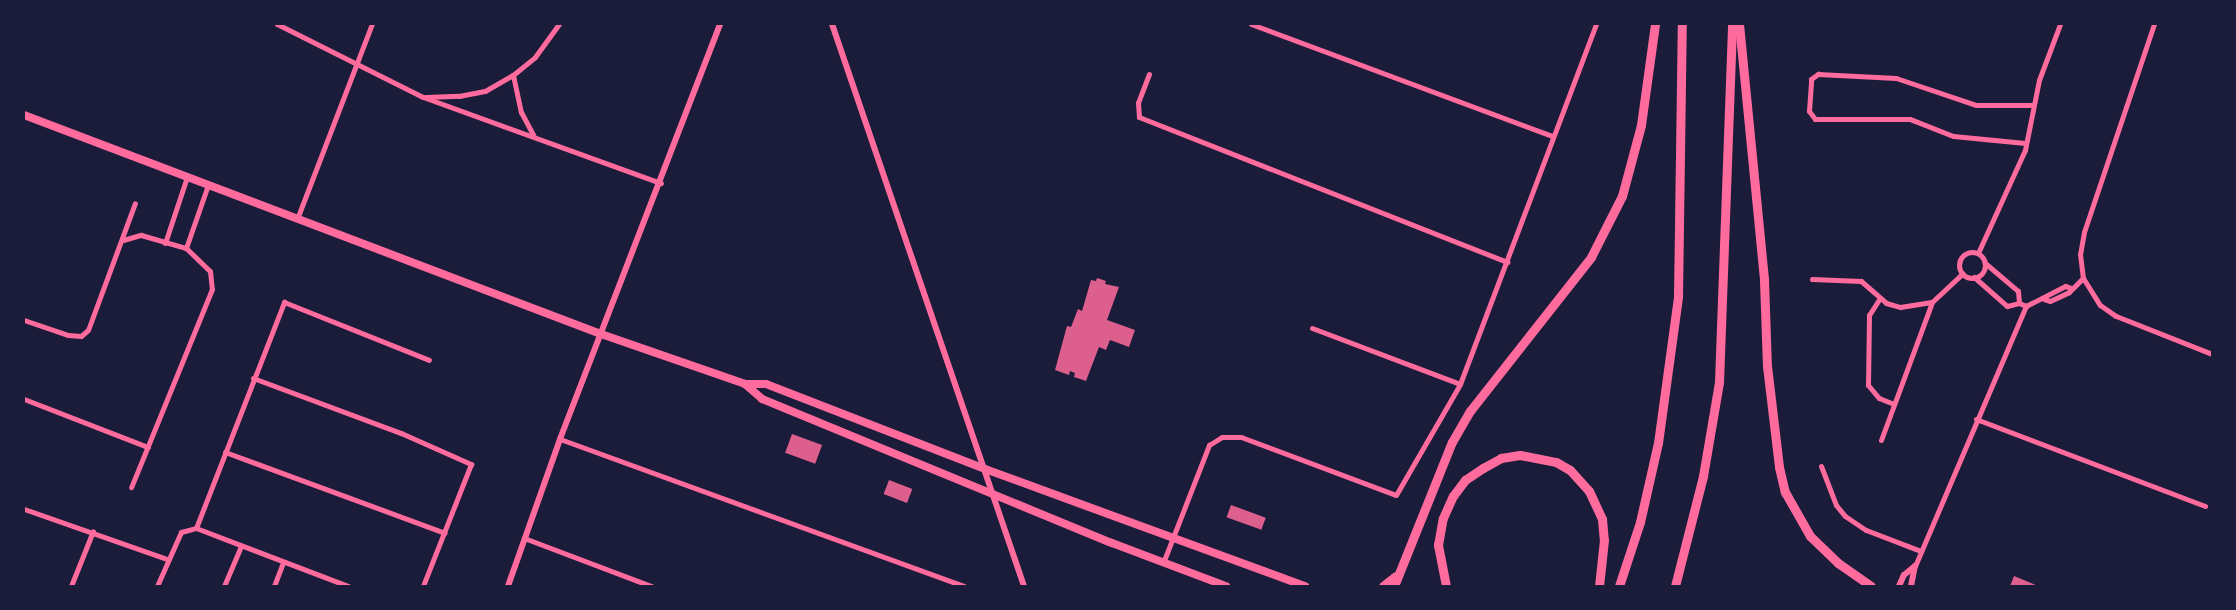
<!DOCTYPE html>
<html>
<head>
<meta charset="utf-8">
<style>
  body { margin:0 }
  #map { position:relative; width:2236px; height:610px; overflow:hidden; background:#1b1b3a; font-family:"DejaVu Sans",sans-serif }
  div>[style] { position:absolute }
  .building>* { inset:0; background:#dd5f8e; transform-origin:0 0 }
  .minor>* { height:5px; margin:-2.5px; padding:0 2.5px; transform-origin:2.5px; border-radius:2.5px; background:#ff6b9d }
  .minor>.ring { margin:-2.5px; padding:0; box-sizing:content-box; background:none; border:5px solid #ff6b9d; border-radius:50% }
  .tertiary>* { height:6px; margin:-3px; padding:0 3px; transform-origin:3px; border-radius:3px; background:#ff6b9d }
  .secondary>* { height:8px; margin:-4px; padding:0 4px; transform-origin:4px; border-radius:4px; background:#ff6b9d }
  .motorway>* { height:9px; margin:-4.5px; padding:0 4.5px; transform-origin:4.5px; border-radius:4.5px; background:#ff6b9d }
  span { translate:-50% -50%; white-space:nowrap; text-align:center; line-height:1.15; -webkit-text-stroke:4px #1b1b3a; paint-order:stroke }
  .frame { position:absolute; inset:0; border:25px solid #1b1b3a; pointer-events:none }
</style>
</head>
<body>
<div id="map">
  <div class="building">
    <div style="clip-path:polygon(1097px 278px,1106px 281px,1105px 284px,1119px 287px,1107px 320px,1135px 330px,1129px 347px,1110px 340px,1106px 350px,1099px 347px,1086px 381px,1074px 377px,1075px 373px,1070px 371px,1069px 375px,1055px 370px,1067px 326px,1071px 327px,1078px 309px,1082px 311px,1091px 280px,1096px 281px)"></div>
    <div style="left:792px;top:434px;width:32px;height:20px;rotate:20deg"></div>
    <div style="left:889px;top:480px;width:25px;height:15px;rotate:21deg"></div>
    <div style="left:1231px;top:505px;width:37px;height:13px;rotate:20deg"></div>
    <div style="clip-path:polygon(2014px 576px,2038px 586px,2010px 586px)"></div>
  </div>
  <div class="minor">
    <div style="left:277px;top:24px;width:163px;rotate:26.6deg"></div>
    <div style="left:423px;top:97px;width:253px;rotate:19.9deg"></div>
    <div style="left:1251px;top:24px;width:321px;rotate:20.4deg"></div>
    <div style="left:2154px;top:24px;width:219px;rotate:108.6deg"></div>
    <div style="left:2084px;top:232px;width:22px;rotate:100deg"></div>
    <div style="left:2080px;top:254px;width:24px;rotate:83deg"></div>
    <div style="left:2083px;top:278px;width:32px;rotate:58deg"></div>
    <div style="left:2100px;top:305px;width:19px;rotate:35deg"></div>
    <div style="left:2116px;top:316px;width:103px;rotate:21.6deg"></div>
    <div style="left:1149px;top:74px;width:31px;rotate:111deg"></div>
    <div style="left:1138px;top:103px;width:14px;rotate:86deg"></div>
    <div style="left:1139px;top:117px;width:396px;rotate:21.5deg"></div>
    <div style="left:513px;top:75px;width:38px;rotate:78deg"></div>
    <div style="left:521px;top:112px;width:26px;rotate:62deg"></div>
    <div style="left:426px;top:97px;width:33px;rotate:-2deg"></div>
    <div style="left:459px;top:96px;width:26px;rotate:-11deg"></div>
    <div style="left:485px;top:91px;width:32px;rotate:-30deg"></div>
    <div style="left:513px;top:75px;width:28px;rotate:-39deg"></div>
    <div style="left:535px;top:57px;width:41px;rotate:-54deg"></div>
    <div style="left:2025px;top:143px;width:72px;rotate:-174.4deg"></div>
    <div style="left:1953px;top:136px;width:46px;rotate:-158.4deg"></div>
    <div style="left:1910px;top:119px;width:95px;rotate:180deg"></div>
    <div style="left:1815px;top:119px;width:10px;rotate:-127deg"></div>
    <div style="left:1809px;top:111px;width:32px;rotate:-86deg"></div>
    <div style="left:1811px;top:79px;width:9px;rotate:-36deg"></div>
    <div style="left:1818px;top:74px;width:78px;rotate:2.9deg"></div>
    <div style="left:1896px;top:78px;width:84px;rotate:18.6deg"></div>
    <div style="left:1976px;top:105px;width:56px"></div>
    <div style="left:297px;top:219px;width:209px;rotate:-69deg"></div>
    <div style="left:123px;top:240px;width:19px;rotate:-16deg"></div>
    <div style="left:141px;top:235px;width:47px;rotate:16.1deg"></div>
    <div style="left:186px;top:248px;width:33px;rotate:44deg"></div>
    <div style="left:210px;top:271px;width:18px;rotate:84deg"></div>
    <div style="left:212px;top:289px;width:214px;rotate:112.2deg"></div>
    <div style="left:165px;top:243px;width:70px;rotate:-71.6deg"></div>
    <div style="left:186px;top:248px;width:67px;rotate:-70.8deg"></div>
    <div class="ring" style="left:1959px;top:252px;width:21px;height:21px"></div>
    <div style="left:1978px;top:253px;width:113px;rotate:-65.5deg"></div>
    <div style="left:2025px;top:150px;width:71px;rotate:-78.7deg"></div>
    <div style="left:2039px;top:80px;width:60px;rotate:-69.4deg"></div>
    <div style="left:1985px;top:263px;width:43px;rotate:40.3deg"></div>
    <div style="left:2018px;top:291px;width:12px;rotate:85deg"></div>
    <div style="left:1974px;top:277px;width:44px;rotate:41.3deg"></div>
    <div style="left:2007px;top:306px;width:12px;rotate:-14deg"></div>
    <div style="left:2019px;top:303px;width:8px;rotate:23deg"></div>
    <div style="left:2026px;top:306px;width:44px;rotate:-27.1deg"></div>
    <div style="left:2065px;top:286px;width:6px;rotate:18deg"></div>
    <div style="left:1812px;top:279px;width:49px;rotate:2.3deg"></div>
    <div style="left:1861px;top:281px;width:33px;rotate:41deg"></div>
    <div style="left:1886px;top:303px;width:15px;rotate:16deg"></div>
    <div style="left:1900px;top:307px;width:32px;rotate:-9deg"></div>
    <div style="left:1880px;top:298px;width:20px;rotate:123deg"></div>
    <div style="left:1869px;top:315px;width:70px;rotate:90.8deg"></div>
    <div style="left:1868px;top:385px;width:17px;rotate:50deg"></div>
    <div style="left:1879px;top:398px;width:16px;rotate:22deg"></div>
    <div style="left:2044px;top:299px;width:6px;rotate:18deg"></div>
    <div style="left:2050px;top:301px;width:21px;rotate:-25deg"></div>
    <div style="left:2069px;top:292px;width:20px;rotate:-45deg"></div>
    <div style="left:24px;top:320px;width:46px;rotate:18.8deg"></div>
    <div style="left:68px;top:335px;width:13px;rotate:4deg"></div>
    <div style="left:81px;top:336px;width:9px;rotate:-41deg"></div>
    <div style="left:88px;top:330px;width:135px;rotate:-69.7deg"></div>
    <div style="left:1312px;top:328px;width:158px;rotate:20.7deg"></div>
    <div style="left:253px;top:378px;width:158px;rotate:20.4deg"></div>
    <div style="left:401px;top:433px;width:77px;rotate:23.9deg"></div>
    <div style="left:471px;top:464px;width:131px;rotate:111.5deg"></div>
    <div style="left:24px;top:399px;width:133px;rotate:21.2deg"></div>
    <div style="left:1976px;top:419px;width:245px;rotate:20.8deg"></div>
    <div style="left:560px;top:439px;width:430px;rotate:20deg"></div>
    <div style="left:1881px;top:440px;width:147px;rotate:-69.7deg"></div>
    <div style="left:1932px;top:302px;width:42px;rotate:-43.1deg"></div>
    <div style="left:225px;top:452px;width:234px;rotate:20.2deg"></div>
    <div style="left:1821px;top:466px;width:42px;rotate:69deg"></div>
    <div style="left:1836px;top:505px;width:14px;rotate:51deg"></div>
    <div style="left:1845px;top:516px;width:25px;rotate:34deg"></div>
    <div style="left:1866px;top:530px;width:59px;rotate:20.9deg"></div>
    <div style="left:24px;top:509px;width:151px;rotate:19.3deg"></div>
    <div style="left:196px;top:528px;width:163px;rotate:20.9deg"></div>
    <div style="left:524px;top:538px;width:136px;rotate:20.7deg"></div>
    <div style="left:1163px;top:563px;width:127px;rotate:-68.7deg"></div>
    <div style="left:1209px;top:445px;width:15px;rotate:-32deg"></div>
    <div style="left:1222px;top:437px;width:19px"></div>
    <div style="left:1241px;top:437px;width:165px;rotate:20.5deg"></div>
    <div style="left:1396px;top:495px;width:128px;rotate:-60deg"></div>
    <div style="left:1460px;top:384px;width:385px;rotate:-69.3deg"></div>
    <div style="left:1915px;top:566px;width:283px;rotate:-66.9deg"></div>
    <div style="left:71px;top:586px;width:59px;rotate:-68.2deg"></div>
    <div style="left:157px;top:586px;width:59px;rotate:-66deg"></div>
    <div style="left:181px;top:532px;width:16px;rotate:-15deg"></div>
    <div style="left:196px;top:528px;width:243px;rotate:-68.7deg"></div>
    <div style="left:284px;top:302px;width:156px;rotate:21.8deg"></div>
    <div style="left:224px;top:586px;width:43px;rotate:-67deg"></div>
    <div style="left:274px;top:586px;width:26px;rotate:-69deg"></div>
  </div>
  <div class="tertiary">
    <div style="left:832px;top:24px;width:594px;rotate:71.14deg"></div>
    <div style="left:508px;top:586px;width:156px;rotate:-70.5deg"></div>
    <div style="left:560px;top:439px;width:445px;rotate:-68.9deg"></div>
    <div style="left:1899px;top:586px;width:12px;rotate:-66deg"></div>
    <div style="left:1904px;top:575px;width:14px;rotate:-39deg"></div>
    <div style="left:1911px;top:586px;width:20px;rotate:-79deg"></div>
  </div>
  <div class="secondary">
    <div style="left:24px;top:115px;width:617px;rotate:20.78deg"></div>
    <div style="left:601px;top:334px;width:152px;rotate:19.1deg"></div>
    <div style="left:745px;top:384px;width:21px"></div>
    <div style="left:766px;top:384px;width:235px;rotate:21.2deg"></div>
    <div style="left:985px;top:469px;width:341px;rotate:20.1deg"></div>
    <div style="left:745px;top:384px;width:23px;rotate:41deg"></div>
    <div style="left:762px;top:399px;width:378px;rotate:22.4deg"></div>
    <div style="left:1112px;top:543px;width:122px;rotate:20.7deg"></div>
  </div>
  <div class="motorway">
    <div style="left:1739px;top:24px;width:258px;rotate:84.4deg"></div>
    <div style="left:1764px;top:281px;width:85px;rotate:88deg"></div>
    <div style="left:1767px;top:366px;width:102px;rotate:83.2deg"></div>
    <div style="left:1779px;top:467px;width:26px;rotate:77deg"></div>
    <div style="left:1785px;top:492px;width:51px;rotate:60.4deg"></div>
    <div style="left:1810px;top:536px;width:39px;rotate:44deg"></div>
    <div style="left:1838px;top:563px;width:40px;rotate:34.9deg"></div>
    <div style="left:1383px;top:586px;width:16px;rotate:-38deg"></div>
    <div style="left:1394px;top:586px;width:155px;rotate:-68.1deg"></div>
    <div style="left:1452px;top:442px;width:36px;rotate:-60deg"></div>
    <div style="left:1470px;top:411px;width:196px;rotate:-51.8deg"></div>
    <div style="left:1591px;top:257px;width:68px;rotate:-63.1deg"></div>
    <div style="left:1622px;top:196px;width:73px;rotate:-75deg"></div>
    <div style="left:1641px;top:125px;width:102px;rotate:-82.1deg"></div>
    <div style="left:1446px;top:586px;width:42px;rotate:-101deg"></div>
    <div style="left:1438px;top:545px;width:27px;rotate:-80deg"></div>
    <div style="left:1443px;top:518px;width:24px;rotate:-66deg"></div>
    <div style="left:1453px;top:496px;width:20px;rotate:-53deg"></div>
    <div style="left:1465px;top:480px;width:22px;rotate:-34deg"></div>
    <div style="left:1483px;top:468px;width:21px;rotate:-29deg"></div>
    <div style="left:1501px;top:458px;width:19px;rotate:-9deg"></div>
    <div style="left:1520px;top:455px;width:37px;rotate:11deg"></div>
    <div style="left:1556px;top:462px;width:16px;rotate:30deg"></div>
    <div style="left:1570px;top:470px;width:28px;rotate:48deg"></div>
    <div style="left:1589px;top:491px;width:31px;rotate:65deg"></div>
    <div style="left:1602px;top:519px;width:21px;rotate:85deg"></div>
    <div style="left:1604px;top:540px;width:46px;rotate:96.2deg"></div>
    <div style="left:1619px;top:586px;width:67px;rotate:-71.8deg"></div>
    <div style="left:1640px;top:522px;width:81px;rotate:-77.2deg"></div>
    <div style="left:1658px;top:443px;width:147px;rotate:-82.2deg"></div>
    <div style="left:1678px;top:297px;width:273px;rotate:-89.2deg"></div>
    <div style="left:1675px;top:586px;width:114px;rotate:-75.7deg"></div>
    <div style="left:1703px;top:476px;width:95px;rotate:-80.3deg"></div>
    <div style="left:1719px;top:382px;width:358px;rotate:-87.9deg"></div>
  </div>
  <div class="frame"></div>
</div>
</body>
</html>
